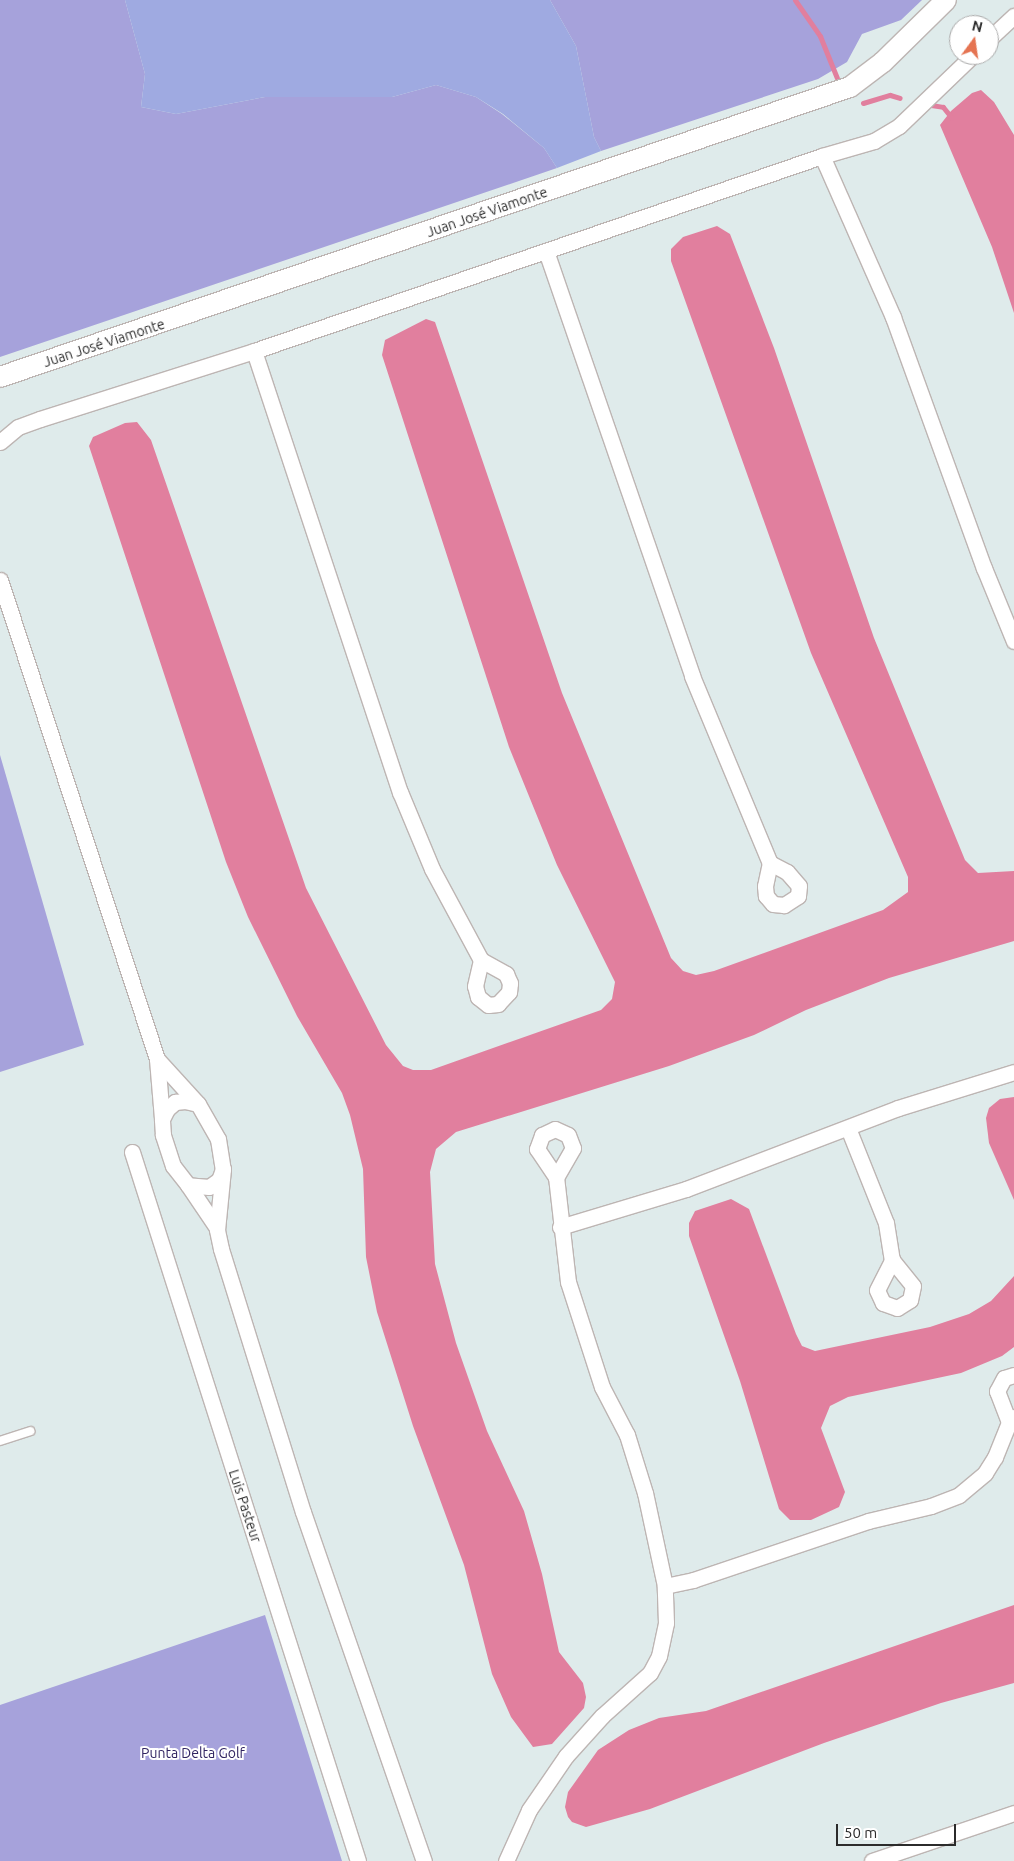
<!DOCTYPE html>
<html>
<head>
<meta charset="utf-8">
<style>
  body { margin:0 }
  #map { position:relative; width:1014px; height:1861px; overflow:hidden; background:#dfebeb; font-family:Ubuntu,sans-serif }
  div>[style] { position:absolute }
  .green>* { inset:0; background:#a6a2db }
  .pitch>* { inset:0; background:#9faae1 }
  .water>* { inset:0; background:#e17f9e }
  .stream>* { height:5px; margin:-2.5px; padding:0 2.5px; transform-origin:2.5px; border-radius:2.5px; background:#e17f9e }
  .roads { filter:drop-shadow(1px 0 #bdb5b3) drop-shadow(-1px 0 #bdb5b3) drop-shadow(0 1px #bdb5b3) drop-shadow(0 -1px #bdb5b3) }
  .service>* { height:8px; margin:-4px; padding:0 4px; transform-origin:4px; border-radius:4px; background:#fff }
  .minor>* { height:15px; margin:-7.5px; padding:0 7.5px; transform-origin:7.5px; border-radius:7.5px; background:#fff }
  .tertiary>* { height:20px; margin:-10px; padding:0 10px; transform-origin:10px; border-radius:10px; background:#fff }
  span { translate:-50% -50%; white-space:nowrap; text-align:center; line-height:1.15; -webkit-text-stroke:4px #fff; paint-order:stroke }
  .street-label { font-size:14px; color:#2b2b2b }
  .park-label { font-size:14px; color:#302361 }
  .north { position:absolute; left:949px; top:15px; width:50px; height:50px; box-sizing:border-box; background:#fff; border:1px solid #aaa; border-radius:50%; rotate:14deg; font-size:14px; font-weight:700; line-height:20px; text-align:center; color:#2b2b2b }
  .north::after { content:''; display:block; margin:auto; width:18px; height:22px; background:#e57452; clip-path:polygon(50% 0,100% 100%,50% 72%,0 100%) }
  .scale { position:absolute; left:836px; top:1824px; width:120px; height:22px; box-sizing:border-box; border:2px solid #2b2b2b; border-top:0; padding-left:6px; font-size:15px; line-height:18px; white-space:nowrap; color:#2b2b2b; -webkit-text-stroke:4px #fff; paint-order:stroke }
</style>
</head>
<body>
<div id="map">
  <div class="green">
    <div style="clip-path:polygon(0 0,125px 0,145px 74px,141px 107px,176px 114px,265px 97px,392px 97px,436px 85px,476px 97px,502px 114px,544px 148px,557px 168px,0 357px)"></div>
    <div style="clip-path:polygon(550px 0,922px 0,901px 20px,862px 34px,847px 62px,818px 79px,601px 151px,594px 137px,576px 46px)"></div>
    <div style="clip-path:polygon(0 755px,84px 1045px,0 1072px)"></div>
    <div style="clip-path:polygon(265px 1615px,342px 1861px,0 1861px,0 1705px)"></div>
  </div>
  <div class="pitch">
    <div style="clip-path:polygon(125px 0,550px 0,576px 46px,594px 137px,601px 151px,557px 168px,544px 148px,503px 114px,476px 97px,436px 85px,392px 97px,265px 97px,176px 114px,141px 107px,145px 74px)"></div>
  </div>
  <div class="water">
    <div style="clip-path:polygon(981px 90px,994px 102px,1014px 135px,1014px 313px,992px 247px,940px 125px,951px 111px,972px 93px)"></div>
    <div style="clip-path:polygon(717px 226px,730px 234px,774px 348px,874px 638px,965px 860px,978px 873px,1014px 871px,1014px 941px,889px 978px,806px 1010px,754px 1035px,669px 1066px,456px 1132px,436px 1149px,430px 1172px,435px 1264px,456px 1343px,487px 1431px,524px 1511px,542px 1574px,559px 1652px,583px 1683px,586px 1697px,584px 1708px,552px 1744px,533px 1747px,511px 1717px,492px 1674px,464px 1565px,413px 1426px,377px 1312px,366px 1257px,363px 1169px,350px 1115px,342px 1093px,297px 1016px,248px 917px,226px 862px,89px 446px,93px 437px,125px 423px,137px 422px,151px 440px,306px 888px,386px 1045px,403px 1066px,413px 1070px,431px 1070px,601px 1010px,612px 999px,615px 982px,557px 865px,509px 747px,382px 355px,385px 340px,426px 319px,435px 322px,562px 693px,671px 958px,683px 971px,696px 975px,714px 971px,883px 910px,908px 892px,908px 877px,811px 653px,671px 261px,671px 249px,683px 237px)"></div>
    <div style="clip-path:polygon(1014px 1097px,1014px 1200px,989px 1143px,986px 1118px,989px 1108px,1000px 1099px)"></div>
    <div style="clip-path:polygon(731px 1199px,749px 1209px,796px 1334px,802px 1346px,815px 1351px,930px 1327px,969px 1314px,991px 1301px,1014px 1276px,1014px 1347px,1002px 1356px,961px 1373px,848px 1397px,830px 1406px,821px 1428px,845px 1492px,839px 1507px,811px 1520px,790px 1520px,779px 1509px,740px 1381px,689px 1236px,689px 1223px,695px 1211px)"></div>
    <div style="clip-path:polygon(1014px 1605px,1014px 1683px,941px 1703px,824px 1743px,650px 1809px,586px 1827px,572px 1822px,568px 1817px,565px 1807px,568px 1792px,598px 1750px,629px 1730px,659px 1718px,706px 1711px)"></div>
  </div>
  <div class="stream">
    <div style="left:795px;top:0;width:44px;rotate:55.2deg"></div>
    <div style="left:820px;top:36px;width:45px;rotate:68deg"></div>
    <div style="left:863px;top:103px;width:28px;rotate:-17deg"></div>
    <div style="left:890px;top:95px;width:10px;rotate:17deg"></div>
    <div style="left:931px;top:105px;width:12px;rotate:9deg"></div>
    <div style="left:943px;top:107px;width:14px;rotate:51deg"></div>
  </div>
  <div class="roads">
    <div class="service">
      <div style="left:0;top:1441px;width:32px;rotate:-18deg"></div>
    </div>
    <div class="minor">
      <div style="left:989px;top:39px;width:34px;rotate:-43deg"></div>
      <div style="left:822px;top:156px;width:176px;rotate:66.2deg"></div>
      <div style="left:893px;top:317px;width:267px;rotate:70.1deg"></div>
      <div style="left:984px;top:568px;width:79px;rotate:67.7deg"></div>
      <div style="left:546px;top:251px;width:449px;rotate:71deg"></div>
      <div style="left:692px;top:676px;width:203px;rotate:67.4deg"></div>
      <div style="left:254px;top:351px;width:465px;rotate:71.7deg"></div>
      <div style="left:400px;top:792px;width:83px;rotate:67.4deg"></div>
      <div style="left:432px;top:869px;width:103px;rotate:61.7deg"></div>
      <div style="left:0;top:442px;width:23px;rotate:-40deg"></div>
      <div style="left:18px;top:427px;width:23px;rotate:-20deg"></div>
      <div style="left:40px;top:419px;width:225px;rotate:-17.6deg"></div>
      <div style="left:254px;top:351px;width:601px;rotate:-18.95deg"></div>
      <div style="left:822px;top:156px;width:54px;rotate:-16.1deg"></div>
      <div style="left:874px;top:141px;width:29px;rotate:-31deg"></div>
      <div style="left:899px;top:126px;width:103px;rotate:-43.8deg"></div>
      <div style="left:0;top:580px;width:504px;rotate:71.85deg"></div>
      <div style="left:157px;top:1059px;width:60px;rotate:85.2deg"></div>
      <div style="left:770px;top:863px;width:19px;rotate:28deg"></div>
      <div style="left:787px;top:872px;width:18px;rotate:49deg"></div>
      <div style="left:799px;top:886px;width:10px;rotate:96deg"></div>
      <div style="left:798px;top:896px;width:17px;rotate:147deg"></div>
      <div style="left:784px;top:905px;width:11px;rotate:-175deg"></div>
      <div style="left:773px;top:904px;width:11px;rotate:-131deg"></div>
      <div style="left:766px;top:896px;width:10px;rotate:-96deg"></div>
      <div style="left:765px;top:886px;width:24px;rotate:-78deg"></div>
      <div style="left:481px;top:960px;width:29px;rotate:29deg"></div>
      <div style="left:506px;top:974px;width:10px;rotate:66deg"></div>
      <div style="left:510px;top:983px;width:9px;rotate:96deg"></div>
      <div style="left:509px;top:992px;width:16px;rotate:133deg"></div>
      <div style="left:498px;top:1004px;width:10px;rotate:174deg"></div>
      <div style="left:488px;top:1005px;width:13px;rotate:-141deg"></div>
      <div style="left:478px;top:997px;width:11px;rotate:-105deg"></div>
      <div style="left:475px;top:986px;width:27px;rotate:-77deg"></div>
      <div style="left:157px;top:1059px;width:61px;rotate:47.7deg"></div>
      <div style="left:185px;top:1101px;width:13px;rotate:13deg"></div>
      <div style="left:198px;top:1104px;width:40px;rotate:60.3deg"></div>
      <div style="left:218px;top:1139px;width:30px;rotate:81deg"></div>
      <div style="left:223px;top:1169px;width:12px;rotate:110deg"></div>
      <div style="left:219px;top:1180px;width:12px;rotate:145deg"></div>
      <div style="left:209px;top:1187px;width:21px;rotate:-175deg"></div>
      <div style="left:188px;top:1185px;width:24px;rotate:-128deg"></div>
      <div style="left:173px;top:1166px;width:33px;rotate:-108deg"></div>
      <div style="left:163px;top:1135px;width:16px;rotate:-94deg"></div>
      <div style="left:162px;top:1119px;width:11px;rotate:-63deg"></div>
      <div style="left:167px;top:1109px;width:11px;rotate:-41deg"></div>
      <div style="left:175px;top:1102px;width:10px;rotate:-6deg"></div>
      <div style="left:848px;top:1128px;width:102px;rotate:68.2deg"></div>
      <div style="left:886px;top:1223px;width:37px;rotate:81deg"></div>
      <div style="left:555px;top:1129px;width:14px;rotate:25deg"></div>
      <div style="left:568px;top:1135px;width:14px;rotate:69deg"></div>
      <div style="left:573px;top:1148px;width:34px;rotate:120deg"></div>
      <div style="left:556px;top:1177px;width:34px;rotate:-124deg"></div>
      <div style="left:537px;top:1149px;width:15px;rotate:-70deg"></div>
      <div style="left:542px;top:1135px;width:14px;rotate:-25deg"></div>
      <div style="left:132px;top:1152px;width:744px;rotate:72.32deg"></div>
      <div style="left:223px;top:1169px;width:61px;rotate:95.6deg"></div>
      <div style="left:217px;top:1230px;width:19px;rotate:78deg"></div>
      <div style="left:221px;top:1249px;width:275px;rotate:72.7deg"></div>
      <div style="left:303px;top:1512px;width:369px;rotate:70.9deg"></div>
      <div style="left:188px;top:1185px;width:52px;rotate:56deg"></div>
      <div style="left:560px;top:1227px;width:132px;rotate:-16.8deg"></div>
      <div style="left:686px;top:1189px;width:227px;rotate:-20.9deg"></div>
      <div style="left:898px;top:1108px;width:121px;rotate:-17.2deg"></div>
      <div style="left:892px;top:1260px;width:33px;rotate:51deg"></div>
      <div style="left:913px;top:1286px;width:14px;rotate:102deg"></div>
      <div style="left:910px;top:1300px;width:15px;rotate:148deg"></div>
      <div style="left:897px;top:1308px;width:15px;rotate:-160deg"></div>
      <div style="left:883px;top:1303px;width:14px;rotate:-115deg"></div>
      <div style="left:877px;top:1290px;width:34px;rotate:-63deg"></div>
      <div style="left:1014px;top:1375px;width:10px;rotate:163deg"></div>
      <div style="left:1004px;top:1378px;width:15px;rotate:118deg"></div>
      <div style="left:997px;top:1391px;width:33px;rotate:69deg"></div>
      <div style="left:1009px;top:1422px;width:7px;rotate:-45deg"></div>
      <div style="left:665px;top:1586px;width:29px;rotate:-12deg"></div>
      <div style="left:693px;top:1580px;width:185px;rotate:-18.6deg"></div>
      <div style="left:868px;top:1521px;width:65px;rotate:-13.4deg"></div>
      <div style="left:931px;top:1506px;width:30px;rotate:-21deg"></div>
      <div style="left:959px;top:1495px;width:34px;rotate:-40deg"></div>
      <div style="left:985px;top:1473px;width:19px;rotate:-58deg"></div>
      <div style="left:995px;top:1457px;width:38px;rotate:-68deg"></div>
      <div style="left:506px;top:1861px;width:56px;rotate:-65.7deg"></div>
      <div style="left:529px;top:1810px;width:65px;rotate:-55.6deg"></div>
      <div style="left:566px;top:1756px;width:54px;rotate:-48deg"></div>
      <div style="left:602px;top:1716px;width:64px;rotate:-41.9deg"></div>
      <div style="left:650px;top:1673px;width:19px;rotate:-62deg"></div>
      <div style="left:659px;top:1656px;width:34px;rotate:-78deg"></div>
      <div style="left:666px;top:1623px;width:37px;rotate:-92deg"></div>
      <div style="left:665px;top:1586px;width:95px;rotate:-102.1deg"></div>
      <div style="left:645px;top:1493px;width:61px;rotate:-107.2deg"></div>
      <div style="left:627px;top:1435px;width:54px;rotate:-117.5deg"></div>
      <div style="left:602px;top:1387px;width:110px;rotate:-107.9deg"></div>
      <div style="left:568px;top:1282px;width:106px;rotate:-96.5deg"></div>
      <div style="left:872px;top:1861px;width:150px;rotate:-18.7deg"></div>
    </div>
    <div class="tertiary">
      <div style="left:0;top:377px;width:898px;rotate:-18.84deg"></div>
      <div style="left:850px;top:87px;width:41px;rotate:-37.1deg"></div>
      <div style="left:883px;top:62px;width:88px;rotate:-44.5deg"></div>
    </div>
  </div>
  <div class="street-label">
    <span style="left:487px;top:212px;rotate:-19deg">Juan José Viamonte</span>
    <span style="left:104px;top:343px;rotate:-18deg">Juan José Viamonte</span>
    <span style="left:245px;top:1506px;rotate:72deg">Luis Pasteur</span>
  </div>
  <div class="park-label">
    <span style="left:193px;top:1753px">Punta Delta Golf</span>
  </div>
  <div class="north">N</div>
  <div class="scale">50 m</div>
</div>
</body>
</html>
